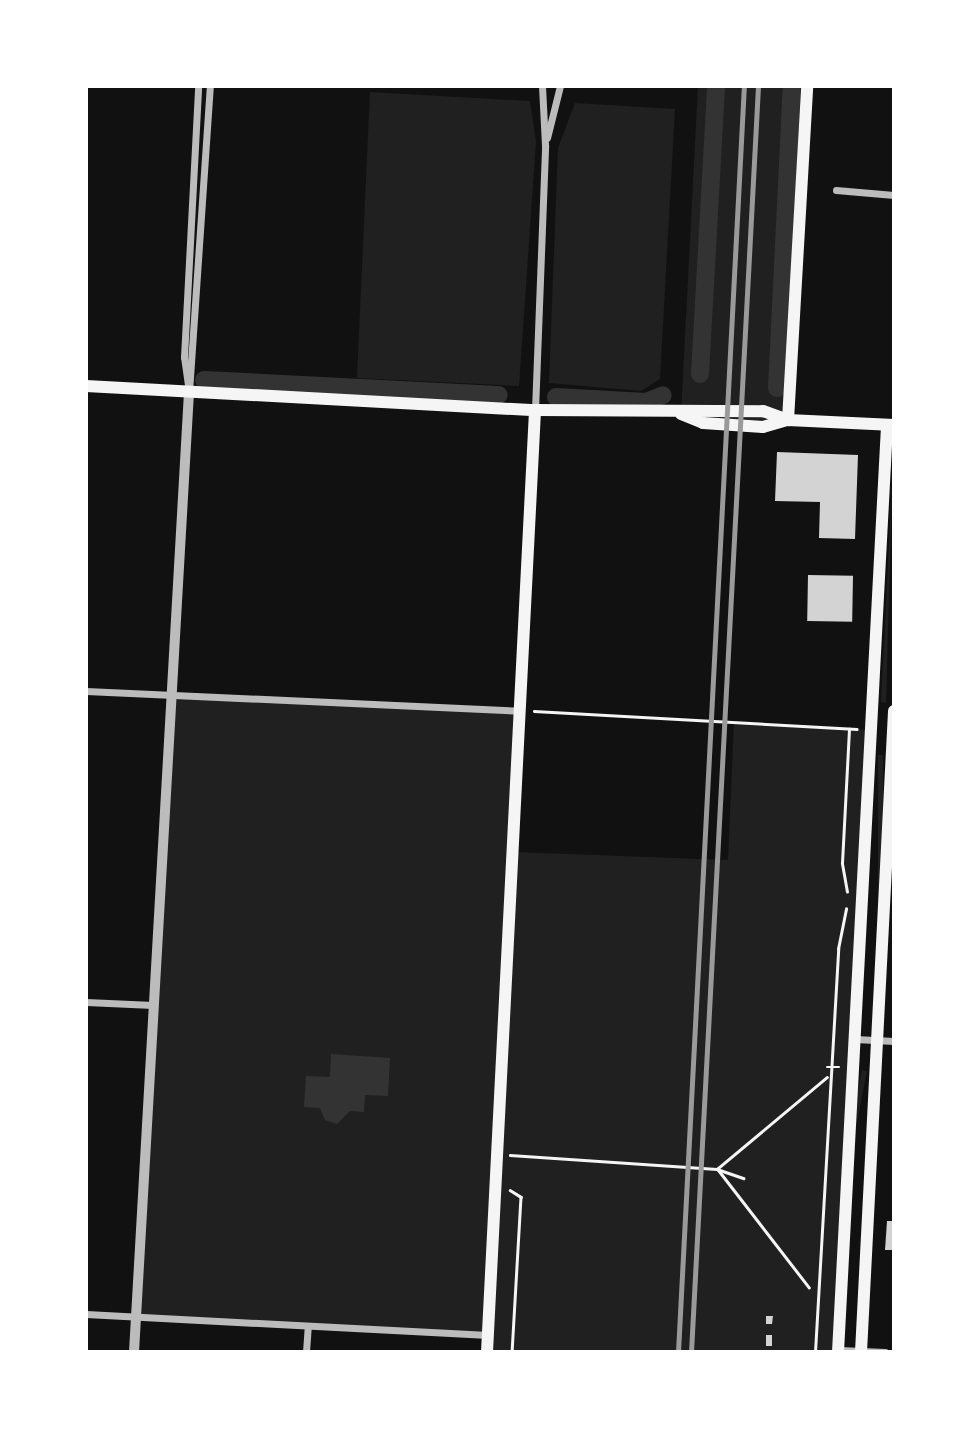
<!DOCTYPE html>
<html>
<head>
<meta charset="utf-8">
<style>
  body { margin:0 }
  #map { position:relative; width:980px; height:1438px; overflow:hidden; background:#111; font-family:Jost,sans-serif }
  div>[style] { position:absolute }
  .green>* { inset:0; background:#202020; transform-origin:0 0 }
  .water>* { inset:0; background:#333 }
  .canal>* { height:18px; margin:-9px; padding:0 9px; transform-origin:9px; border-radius:9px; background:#333 }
  .building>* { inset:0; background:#d3d3d3; transform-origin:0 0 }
  .path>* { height:2.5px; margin:-1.25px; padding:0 1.25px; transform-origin:1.25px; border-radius:1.25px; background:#f5f5f5 }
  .minor>* { height:7px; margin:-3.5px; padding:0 3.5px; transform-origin:3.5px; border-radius:3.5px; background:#bcbcbc }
  .tertiary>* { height:10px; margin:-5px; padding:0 5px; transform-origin:5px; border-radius:5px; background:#bcbcbc }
  .secondary>* { height:12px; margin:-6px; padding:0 6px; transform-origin:6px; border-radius:6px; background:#f5f5f5 }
  .rail>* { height:4.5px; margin:-2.25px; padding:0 2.25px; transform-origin:2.25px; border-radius:2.25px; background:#9a9a9a }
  span { translate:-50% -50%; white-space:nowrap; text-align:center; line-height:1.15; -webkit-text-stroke:5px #fff; paint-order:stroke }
  .frame { position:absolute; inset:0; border:88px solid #fff; pointer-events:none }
</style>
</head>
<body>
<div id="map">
  <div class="green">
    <div style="clip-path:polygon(698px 86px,807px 86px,788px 420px,763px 427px,681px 414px)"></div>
    <div style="clip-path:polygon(370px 92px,530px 101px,536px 141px,519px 386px,357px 378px)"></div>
    <div style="clip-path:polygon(575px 103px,675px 109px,660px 379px,641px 391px,549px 383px,558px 148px)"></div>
    <div style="clip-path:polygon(892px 486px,886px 703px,881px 702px)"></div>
    <div style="clip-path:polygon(169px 695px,520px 711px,514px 852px,728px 860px,734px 722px,871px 730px,838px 1352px,487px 1352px,488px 1336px,136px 1317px)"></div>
    <div style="left:878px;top:755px;width:5px;height:257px"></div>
    <div style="left:862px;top:1070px;width:5px;height:254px;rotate:11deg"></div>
  </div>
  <div class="water">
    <div style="clip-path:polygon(331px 1054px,390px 1058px,388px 1096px,365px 1095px,364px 1112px,350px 1111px,337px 1124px,325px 1120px,320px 1108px,304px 1107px,306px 1076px,330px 1077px)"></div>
  </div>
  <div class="canal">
    <div style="left:700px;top:374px;width:288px;rotate:-86.8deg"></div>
    <div style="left:204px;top:380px;width:295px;rotate:2.9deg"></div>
    <div style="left:777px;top:388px;width:302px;rotate:-87.2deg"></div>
    <div style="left:556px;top:397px;width:90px;rotate:3.2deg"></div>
    <div style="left:646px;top:402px;width:18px;rotate:-22deg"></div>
  </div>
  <div class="building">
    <div style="clip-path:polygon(777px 452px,858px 455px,855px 539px,819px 538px,820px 502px,775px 501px)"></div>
    <div style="left:808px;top:575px;width:45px;height:46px;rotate:1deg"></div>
    <div style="clip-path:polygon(887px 1221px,894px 1221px,894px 1250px,885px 1250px)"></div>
    <div style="clip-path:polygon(766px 1316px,773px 1316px,772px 1324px,766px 1324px)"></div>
    <div style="left:766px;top:1335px;width:6px;height:11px"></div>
  </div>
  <div class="path">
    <div style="left:534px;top:711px;width:323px;rotate:3.2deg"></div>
    <div style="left:847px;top:892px;width:29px;rotate:-100deg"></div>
    <div style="left:842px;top:863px;width:134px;rotate:-87deg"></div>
    <div style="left:827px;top:1067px;width:12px"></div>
    <div style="left:510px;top:1155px;width:207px;rotate:3.9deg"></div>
    <div style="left:717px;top:1169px;width:28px;rotate:19deg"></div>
    <div style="left:510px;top:1190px;width:13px;rotate:32deg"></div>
    <div style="left:521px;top:1197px;width:155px;rotate:93.3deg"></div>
    <div style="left:809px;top:1288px;width:150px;rotate:-127.7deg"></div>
    <div style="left:717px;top:1169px;width:143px;rotate:-39.9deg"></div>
    <div style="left:815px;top:1352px;width:404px;rotate:-86.7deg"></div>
    <div style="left:838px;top:949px;width:41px;rotate:-78.7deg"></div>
  </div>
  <div class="minor">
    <div style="left:547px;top:138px;width:54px;rotate:-76deg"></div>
    <div style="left:836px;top:190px;width:58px;rotate:4.9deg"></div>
    <div style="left:188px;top:385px;width:28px;rotate:-98deg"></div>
    <div style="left:184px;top:357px;width:271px;rotate:-87deg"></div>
    <div style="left:189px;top:392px;width:307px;rotate:-86.1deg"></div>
    <div style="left:535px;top:410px;width:265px;rotate:-87.8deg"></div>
    <div style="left:545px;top:145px;width:59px;rotate:-92.9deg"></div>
    <div style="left:86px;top:691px;width:434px;rotate:2.6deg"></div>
    <div style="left:86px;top:1002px;width:67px;rotate:2.6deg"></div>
    <div style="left:855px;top:1039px;width:39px;rotate:3deg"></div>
    <div style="left:86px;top:1314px;width:403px;rotate:3deg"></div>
    <div style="left:839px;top:1350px;width:46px;rotate:2.5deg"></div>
    <div style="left:306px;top:1352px;width:26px;rotate:-86deg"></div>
  </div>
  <div class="tertiary">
    <div style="left:134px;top:1352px;width:962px;rotate:-86.72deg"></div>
  </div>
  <div class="secondary">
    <div style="left:86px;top:386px;width:450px;rotate:3.1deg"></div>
    <div style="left:535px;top:410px;width:228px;rotate:0.3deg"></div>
    <div style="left:763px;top:411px;width:27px;rotate:20deg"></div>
    <div style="left:788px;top:420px;width:106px;rotate:2.7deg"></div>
    <div style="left:681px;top:414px;width:24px;rotate:22deg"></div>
    <div style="left:703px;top:423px;width:60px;rotate:3.8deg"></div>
    <div style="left:763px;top:427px;width:26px;rotate:-16deg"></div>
    <div style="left:788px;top:420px;width:335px;rotate:-86.7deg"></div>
    <div style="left:487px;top:1352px;width:943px;rotate:-87.08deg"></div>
    <div style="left:838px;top:1352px;width:928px;rotate:-86.97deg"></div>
    <div style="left:861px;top:1352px;width:642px;rotate:-87.05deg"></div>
  </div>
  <div class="rail">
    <div style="left:678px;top:1352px;width:1268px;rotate:-87.02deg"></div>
    <div style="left:691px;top:1352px;width:1268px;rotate:-86.97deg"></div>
  </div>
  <div class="frame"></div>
</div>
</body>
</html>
